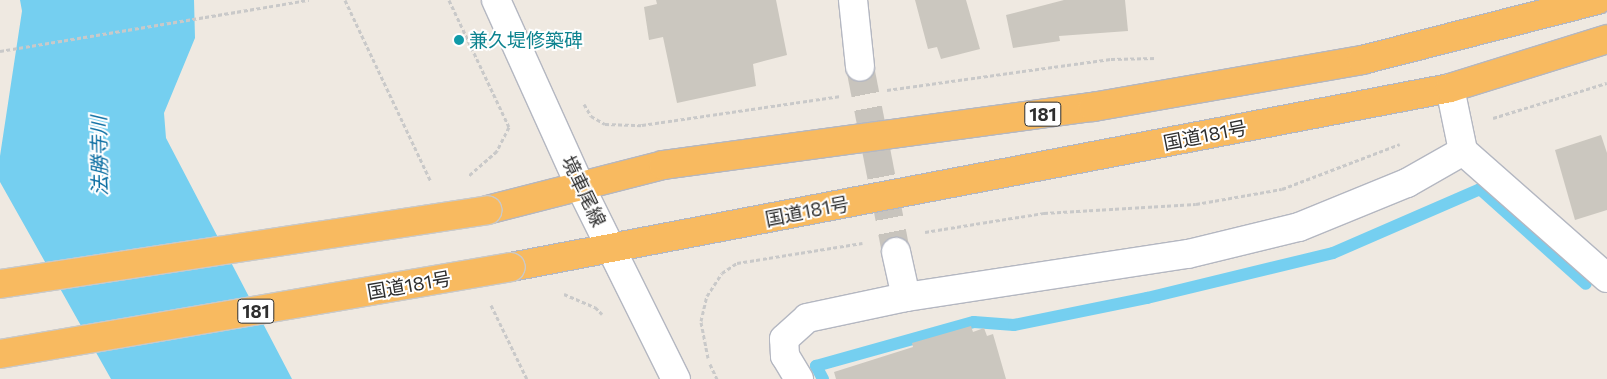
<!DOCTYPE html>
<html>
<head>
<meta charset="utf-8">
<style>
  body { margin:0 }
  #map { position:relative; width:1607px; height:379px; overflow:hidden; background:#efe9e1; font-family:Commissioner,"Noto Sans JP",sans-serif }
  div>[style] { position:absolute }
  .water>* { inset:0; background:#75cff0 }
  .stream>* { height:12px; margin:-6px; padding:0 6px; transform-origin:6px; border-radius:6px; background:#75cff0 }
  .building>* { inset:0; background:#cbc7bf }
  .minor-tunnel>* { height:28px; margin-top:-14px; transform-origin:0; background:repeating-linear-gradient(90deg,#c8c4bd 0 28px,transparent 0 42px) }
  .path>* { height:3px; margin-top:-1.5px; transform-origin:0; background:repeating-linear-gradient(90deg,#c9c9c9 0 4px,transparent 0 6.5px) }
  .roads { filter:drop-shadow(1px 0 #b4b7c1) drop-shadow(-1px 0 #b4b7c1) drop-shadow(0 1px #b4b7c1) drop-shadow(0 -1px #b4b7c1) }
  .minor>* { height:28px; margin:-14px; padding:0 14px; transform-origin:14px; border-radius:14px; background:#fff }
  .secondary>* { height:28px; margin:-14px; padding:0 14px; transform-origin:14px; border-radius:14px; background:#fff }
  .trunk>* { height:28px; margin:-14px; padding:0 14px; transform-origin:14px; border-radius:14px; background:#f8ba60 }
  .bridges { filter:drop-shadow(1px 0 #c9c9c9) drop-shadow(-1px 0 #c9c9c9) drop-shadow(0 1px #c9c9c9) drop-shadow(0 -1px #c9c9c9) }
  .trunk-bridge>* { height:28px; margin:-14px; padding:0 14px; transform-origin:14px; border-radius:14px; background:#f8ba60 }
  .dots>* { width:14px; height:14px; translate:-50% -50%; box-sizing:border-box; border:2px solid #fff; border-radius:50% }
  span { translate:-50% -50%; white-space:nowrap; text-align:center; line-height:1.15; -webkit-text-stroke:4px #fff; paint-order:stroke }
  .shield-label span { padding:1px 4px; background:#fff; border:1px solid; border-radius:4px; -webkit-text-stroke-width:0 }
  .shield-label { font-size:18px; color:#2e2e2e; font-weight:700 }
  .culture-label { font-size:19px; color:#0d838f }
  .left { translate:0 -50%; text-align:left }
  .street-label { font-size:19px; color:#2e2e2e }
  .water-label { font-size:20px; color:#0d6fa3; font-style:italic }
</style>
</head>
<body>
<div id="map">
  <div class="water">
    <div style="clip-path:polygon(20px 0,194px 0,195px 38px,164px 113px,166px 138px,292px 379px,111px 379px,0 182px,0 156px,22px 11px)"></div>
  </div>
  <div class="stream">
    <div style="left:823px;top:379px;width:15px;rotate:-118deg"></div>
    <div style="left:816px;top:366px;width:164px;rotate:-15.6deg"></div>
    <div style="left:974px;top:322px;width:40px;rotate:4.3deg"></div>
    <div style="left:1014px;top:325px;width:136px;rotate:-11.5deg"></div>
    <div style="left:1147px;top:298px;width:191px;rotate:-13.6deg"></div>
    <div style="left:1333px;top:253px;width:160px;rotate:-23.5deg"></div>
    <div style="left:1480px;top:189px;width:142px;rotate:41.9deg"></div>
  </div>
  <div class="building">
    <div style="clip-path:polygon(656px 0,776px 0,787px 55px,753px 64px,756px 86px,677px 103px,663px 37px,649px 40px,644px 7px,657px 4px)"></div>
    <div style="clip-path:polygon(915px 0,966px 0,980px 49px,941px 59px,937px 47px,928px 49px)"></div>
    <div style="clip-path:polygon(1064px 0,1125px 0,1128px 31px,1059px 36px,1060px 41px,1013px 48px,1006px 15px)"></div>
    <div style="clip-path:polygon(1601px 135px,1607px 153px,1607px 210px,1575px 220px,1555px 150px)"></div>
    <div style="clip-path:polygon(971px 326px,973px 332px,984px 328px,987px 336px,993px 334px,1006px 379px,836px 379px,834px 372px,913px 347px,912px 343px)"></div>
  </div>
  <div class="minor-tunnel">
    <div style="left:860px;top:67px;width:188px;rotate:79deg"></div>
  </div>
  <div class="path">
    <div style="left:345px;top:0;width:201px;rotate:64.7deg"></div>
    <div style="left:449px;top:0;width:140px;rotate:64.7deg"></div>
    <div style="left:509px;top:127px;width:27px;rotate:117deg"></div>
    <div style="left:497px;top:151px;width:37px;rotate:139deg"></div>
    <div style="left:0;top:51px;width:313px;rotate:-9.4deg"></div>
    <div style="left:887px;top:90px;width:226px;rotate:-7.9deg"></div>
    <div style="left:1111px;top:59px;width:45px;rotate:-1.3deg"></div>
    <div style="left:584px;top:104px;width:14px;rotate:60deg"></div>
    <div style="left:591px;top:116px;width:16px;rotate:30deg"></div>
    <div style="left:605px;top:124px;width:37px;rotate:2deg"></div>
    <div style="left:642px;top:125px;width:201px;rotate:-8.3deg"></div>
    <div style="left:1493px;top:118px;width:119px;rotate:-17.1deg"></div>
    <div style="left:925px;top:232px;width:121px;rotate:-9.1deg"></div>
    <div style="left:1044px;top:213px;width:152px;rotate:-3.4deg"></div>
    <div style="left:1196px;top:204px;width:87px;rotate:-9.9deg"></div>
    <div style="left:1282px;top:189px;width:126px;rotate:-20.9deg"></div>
    <div style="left:564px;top:294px;width:34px;rotate:23deg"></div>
    <div style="left:595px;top:307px;width:10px;rotate:45deg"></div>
    <div style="left:491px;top:305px;width:82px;rotate:64.1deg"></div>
    <div style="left:708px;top:358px;width:38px;rotate:-101deg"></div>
    <div style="left:701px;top:321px;width:26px;rotate:-77deg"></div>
    <div style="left:707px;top:296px;width:27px;rotate:-57deg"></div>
    <div style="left:722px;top:273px;width:18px;rotate:-34deg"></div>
    <div style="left:737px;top:263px;width:127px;rotate:-9.1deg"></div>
    <div style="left:710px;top:364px;width:17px;rotate:65deg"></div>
  </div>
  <div class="roads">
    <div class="minor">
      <div style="left:853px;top:0;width:67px;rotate:84deg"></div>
      <div style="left:1450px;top:88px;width:64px;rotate:78.3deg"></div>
      <div style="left:1463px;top:151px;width:192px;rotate:41.4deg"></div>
      <div style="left:896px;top:252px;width:46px;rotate:77.5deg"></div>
      <div style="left:799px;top:379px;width:27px;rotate:-121deg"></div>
      <div style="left:785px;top:356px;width:17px;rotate:-93deg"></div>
      <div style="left:784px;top:339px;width:31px;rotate:-42deg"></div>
      <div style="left:807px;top:318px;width:101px;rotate:-12deg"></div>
      <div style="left:906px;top:297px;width:285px;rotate:-8.7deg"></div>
      <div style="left:1188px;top:254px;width:114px;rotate:-13.7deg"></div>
      <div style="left:1299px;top:227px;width:117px;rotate:-22.2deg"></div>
      <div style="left:1407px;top:183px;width:64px;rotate:-29.7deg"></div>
    </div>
    <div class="secondary">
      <div style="left:496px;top:0;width:202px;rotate:65.7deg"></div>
      <div style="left:579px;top:184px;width:218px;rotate:63.6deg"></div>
    </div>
    <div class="trunk">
      <div style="left:487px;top:210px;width:182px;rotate:-14.3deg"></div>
      <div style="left:663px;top:165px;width:434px;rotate:-7.7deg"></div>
      <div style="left:1093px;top:107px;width:273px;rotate:-9.9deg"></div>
      <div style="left:1362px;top:60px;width:243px;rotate:-14.3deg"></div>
      <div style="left:511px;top:267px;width:956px;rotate:-10.79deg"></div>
      <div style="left:1450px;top:88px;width:164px;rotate:-17.3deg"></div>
    </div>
  </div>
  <div class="bridges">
    <div class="trunk-bridge">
      <div style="left:0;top:284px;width:493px;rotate:-8.6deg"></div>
      <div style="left:0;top:354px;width:518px;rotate:-9.66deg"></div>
    </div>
  </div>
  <div class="dots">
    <div style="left:459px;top:40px;background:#0f9aa8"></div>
  </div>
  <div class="shield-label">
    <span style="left:1043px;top:114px">181</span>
    <span style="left:256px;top:311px">181</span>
  </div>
  <div class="culture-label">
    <span class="left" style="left:469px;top:40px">兼久堤修築碑</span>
  </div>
  <div class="street-label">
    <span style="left:1205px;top:135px;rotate:-11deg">国道181号</span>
    <span style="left:584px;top:191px;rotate:64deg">境車尾線</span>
    <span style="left:807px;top:211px;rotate:-11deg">国道181号</span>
    <span style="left:409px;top:285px;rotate:-10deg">国道181号</span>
  </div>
  <div class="water-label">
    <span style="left:99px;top:156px;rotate:-91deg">法勝寺川</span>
  </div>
</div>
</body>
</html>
